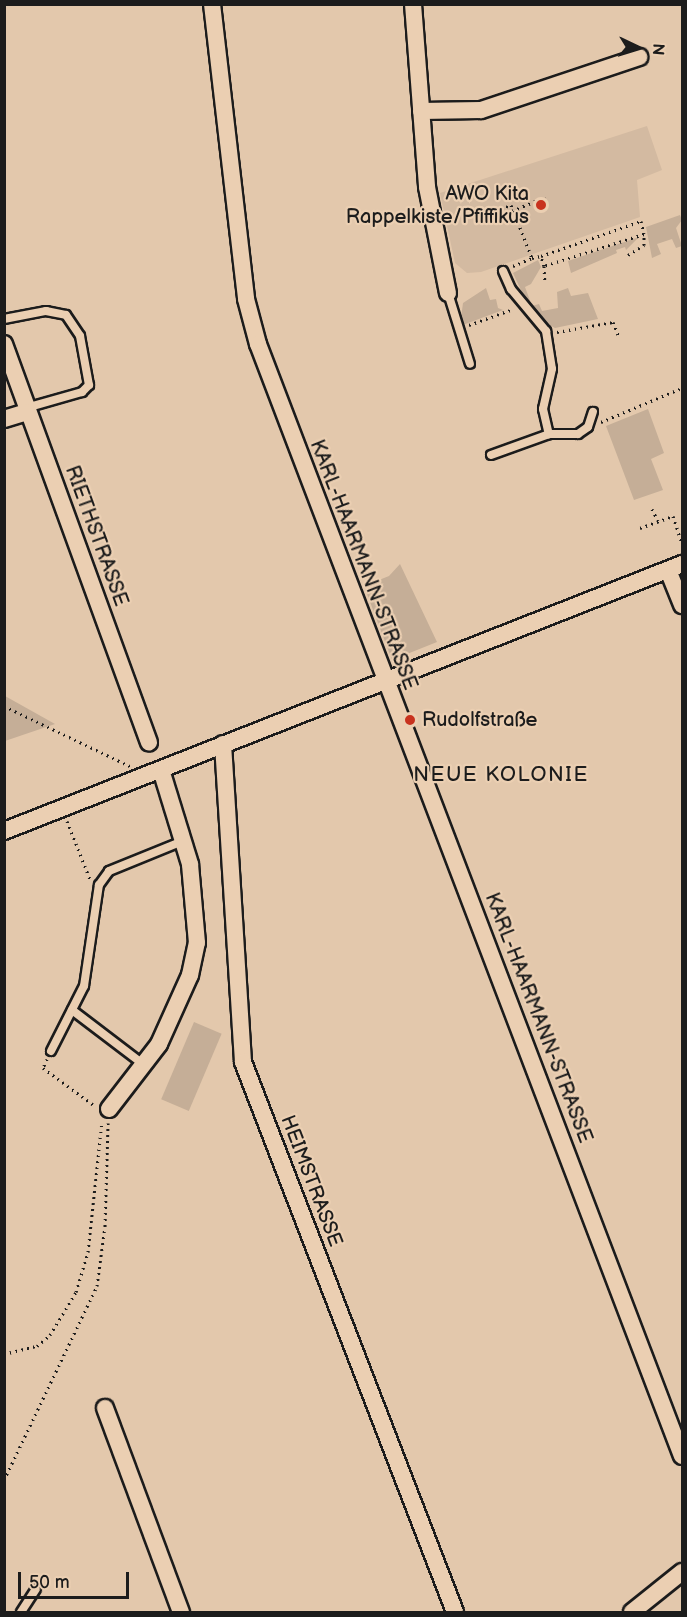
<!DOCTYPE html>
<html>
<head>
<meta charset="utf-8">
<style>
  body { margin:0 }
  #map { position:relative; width:687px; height:1617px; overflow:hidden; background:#e3c8ac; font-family:"Balsamiq Sans",sans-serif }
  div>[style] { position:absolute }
  .built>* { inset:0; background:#d3baa1 }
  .green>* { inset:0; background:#c5ae97; transform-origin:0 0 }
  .path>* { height:3px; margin-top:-1.5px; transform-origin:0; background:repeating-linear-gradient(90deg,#1c1c1c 0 1.5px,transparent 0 6px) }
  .roads { filter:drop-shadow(2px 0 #1c1c1c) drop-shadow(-2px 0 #1c1c1c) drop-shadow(0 2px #1c1c1c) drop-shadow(0 -2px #1c1c1c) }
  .service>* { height:8px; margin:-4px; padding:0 4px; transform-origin:4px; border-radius:4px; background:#ebcfb2 }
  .minor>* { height:16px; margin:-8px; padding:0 8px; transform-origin:8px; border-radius:8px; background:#ebcfb2 }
  .dots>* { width:16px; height:16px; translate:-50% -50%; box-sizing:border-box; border:3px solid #ebcfb2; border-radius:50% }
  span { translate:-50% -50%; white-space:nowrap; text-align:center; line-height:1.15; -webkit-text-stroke:4.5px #ebcfb2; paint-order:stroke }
  .poi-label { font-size:20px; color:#1c1c1c }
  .right { translate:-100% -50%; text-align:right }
  .left { translate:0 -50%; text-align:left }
  .street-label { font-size:20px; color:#1c1c1c }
  .neighbourhood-label { font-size:21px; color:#1c1c1c; letter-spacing:1.5px }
  .frame { position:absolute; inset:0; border:6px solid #1c1c1c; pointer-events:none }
  .north { position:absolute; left:609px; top:18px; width:60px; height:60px; -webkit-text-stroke:4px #ebcfb2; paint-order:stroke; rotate:94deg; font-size:16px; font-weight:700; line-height:24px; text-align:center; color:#1c1c1c }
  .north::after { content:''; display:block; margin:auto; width:21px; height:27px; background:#1c1c1c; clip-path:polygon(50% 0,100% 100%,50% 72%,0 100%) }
  .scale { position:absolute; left:18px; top:1572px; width:111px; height:27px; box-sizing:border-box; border:3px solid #1c1c1c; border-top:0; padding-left:8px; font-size:18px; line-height:21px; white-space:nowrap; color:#1c1c1c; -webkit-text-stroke:4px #ebcfb2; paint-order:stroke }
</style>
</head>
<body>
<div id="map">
  <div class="built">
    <div style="clip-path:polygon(647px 126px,662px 170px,637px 180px,640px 217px,481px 272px,467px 273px,455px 263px,440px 193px)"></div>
  </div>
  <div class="green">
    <div style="clip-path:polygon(680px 215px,682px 220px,676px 228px,682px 246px,676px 248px,672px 239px,657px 244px,661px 254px,652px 258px,646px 227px)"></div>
    <div style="clip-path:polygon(639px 237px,626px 250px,625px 247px,616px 250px,617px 253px,571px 273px,568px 261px)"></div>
    <div style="clip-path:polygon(538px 260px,541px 267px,531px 284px,525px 287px,532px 306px,539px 304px,542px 311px,558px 308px,557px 292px,568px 288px,571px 296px,588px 293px,598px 319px,555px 328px,544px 322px,526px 301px,513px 273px)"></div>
    <div style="clip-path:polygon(486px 288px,490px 300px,496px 299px,498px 308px,503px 310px,460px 326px,463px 303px)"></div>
    <div style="clip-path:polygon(648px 409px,664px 453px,651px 459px,663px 490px,634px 500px,606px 426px)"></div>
    <div style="clip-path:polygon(400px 564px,437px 642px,392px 660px,364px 586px,389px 576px)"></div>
    <div style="clip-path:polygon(5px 696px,55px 724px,5px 741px)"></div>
    <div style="left:194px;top:1022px;width:30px;height:84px;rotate:23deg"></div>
  </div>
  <div class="path">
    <div style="left:495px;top:211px;width:17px;rotate:-21deg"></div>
    <div style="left:511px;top:205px;width:57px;rotate:68.4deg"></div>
    <div style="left:512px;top:211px;width:36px;rotate:-23deg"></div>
    <div style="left:628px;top:255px;width:19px;rotate:-32deg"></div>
    <div style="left:644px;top:245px;width:11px;rotate:-90deg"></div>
    <div style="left:513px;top:266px;width:21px;rotate:-23deg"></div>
    <div style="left:532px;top:258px;width:9px;rotate:-13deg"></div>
    <div style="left:541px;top:256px;width:106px;rotate:-19.3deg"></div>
    <div style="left:641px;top:221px;width:13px;rotate:77deg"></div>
    <div style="left:644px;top:234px;width:105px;rotate:162.3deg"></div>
    <div style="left:544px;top:266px;width:10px;rotate:-107deg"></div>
    <div style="left:544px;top:266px;width:17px;rotate:87deg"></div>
    <div style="left:469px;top:325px;width:47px;rotate:-20deg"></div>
    <div style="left:557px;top:332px;width:57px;rotate:-10.1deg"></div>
    <div style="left:613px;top:322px;width:16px;rotate:68deg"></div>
    <div style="left:601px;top:422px;width:88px;rotate:-22.8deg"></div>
    <div style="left:652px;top:509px;width:13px;rotate:63deg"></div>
    <div style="left:640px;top:528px;width:35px;rotate:-20deg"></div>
    <div style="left:673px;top:516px;width:28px;rotate:72deg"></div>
    <div style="left:4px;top:706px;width:140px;rotate:25.5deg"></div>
    <div style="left:67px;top:821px;width:62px;rotate:68.4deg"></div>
    <div style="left:47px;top:1059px;width:10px;rotate:114deg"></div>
    <div style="left:43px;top:1068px;width:64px;rotate:36.2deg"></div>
    <div style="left:4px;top:1354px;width:34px;rotate:-14deg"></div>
    <div style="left:37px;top:1346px;width:17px;rotate:-40deg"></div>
    <div style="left:50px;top:1335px;width:50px;rotate:-58.8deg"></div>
    <div style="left:76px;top:1292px;width:42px;rotate:-73.3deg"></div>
    <div style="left:88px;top:1252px;width:132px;rotate:-83.9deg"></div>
    <div style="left:4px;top:1480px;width:215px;rotate:-64.4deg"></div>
    <div style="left:97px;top:1286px;width:61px;rotate:-82.4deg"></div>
    <div style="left:105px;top:1226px;width:103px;rotate:-88.3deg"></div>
  </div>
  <div class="roads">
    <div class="service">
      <div style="left:503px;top:271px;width:20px;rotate:66deg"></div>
      <div style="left:511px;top:289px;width:55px;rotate:50.2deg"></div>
      <div style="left:546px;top:331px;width:38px;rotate:81deg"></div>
      <div style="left:552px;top:369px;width:41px;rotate:102.7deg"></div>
      <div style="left:543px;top:409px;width:26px;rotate:77deg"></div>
      <div style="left:549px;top:434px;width:29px"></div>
      <div style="left:578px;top:434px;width:12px;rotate:-35deg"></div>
      <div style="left:588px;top:427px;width:16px;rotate:-72deg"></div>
      <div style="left:448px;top:293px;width:74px;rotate:72.8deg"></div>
      <div style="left:4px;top:319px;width:43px;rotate:-10.8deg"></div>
      <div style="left:46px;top:311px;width:20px;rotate:11deg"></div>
      <div style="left:66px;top:315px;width:25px;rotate:56deg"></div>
      <div style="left:80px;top:336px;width:50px;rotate:79.6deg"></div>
      <div style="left:89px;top:385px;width:10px;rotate:135deg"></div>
      <div style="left:82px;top:392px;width:58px;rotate:164.1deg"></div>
      <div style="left:491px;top:455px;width:62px;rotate:-19.9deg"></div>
      <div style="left:72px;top:1010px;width:89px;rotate:37.3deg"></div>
      <div style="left:51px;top:1051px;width:73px;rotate:-63.1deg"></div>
      <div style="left:84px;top:986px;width:102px;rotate:-81.6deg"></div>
      <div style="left:99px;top:885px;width:17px;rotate:-54deg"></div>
      <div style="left:109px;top:871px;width:80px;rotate:-22.1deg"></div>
      <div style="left:21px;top:1612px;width:27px;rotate:-57deg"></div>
    </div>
    <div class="minor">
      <div style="left:212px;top:4px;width:297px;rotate:83.4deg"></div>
      <div style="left:246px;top:299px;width:47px;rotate:75.1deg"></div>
      <div style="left:258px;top:344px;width:1190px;rotate:69.13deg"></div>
      <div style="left:413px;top:4px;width:184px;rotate:85.6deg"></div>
      <div style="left:427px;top:187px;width:108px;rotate:78.8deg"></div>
      <div style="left:421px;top:111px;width:60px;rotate:-1deg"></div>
      <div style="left:481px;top:110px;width:167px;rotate:-18.5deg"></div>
      <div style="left:4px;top:344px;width:424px;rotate:70deg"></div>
      <div style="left:4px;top:419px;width:24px;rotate:-17deg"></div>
      <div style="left:668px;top:570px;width:38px;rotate:68deg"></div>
      <div style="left:223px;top:744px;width:319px;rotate:86.4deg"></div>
      <div style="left:243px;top:1062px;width:589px;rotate:68.92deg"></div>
      <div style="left:4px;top:831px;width:729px;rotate:-21.49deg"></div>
      <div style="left:109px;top:1109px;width:82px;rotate:-52.4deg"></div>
      <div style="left:159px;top:1044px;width:76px;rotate:-65.8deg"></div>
      <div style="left:190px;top:975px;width:33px;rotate:-78deg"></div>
      <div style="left:197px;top:943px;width:79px;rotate:-95.1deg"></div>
      <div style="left:190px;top:864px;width:98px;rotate:-107.1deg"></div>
      <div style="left:105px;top:1408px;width:218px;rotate:69.6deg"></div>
      <div style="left:632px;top:1612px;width:64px;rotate:-38.7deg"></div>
    </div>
  </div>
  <div class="dots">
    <div style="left:541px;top:205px;background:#c8321e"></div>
    <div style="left:410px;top:720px;background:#c8321e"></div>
  </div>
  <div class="poi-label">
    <span class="right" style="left:529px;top:206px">AWO Kita<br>Rappelkiste/Pfiffikus</span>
    <span class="left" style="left:422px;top:720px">Rudolfstraße</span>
  </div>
  <div class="street-label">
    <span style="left:96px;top:536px;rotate:70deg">RIETHSTRASSE</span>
    <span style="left:363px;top:565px;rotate:69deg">KARL-HAARMANN-STRASSE</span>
    <span style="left:538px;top:1018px;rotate:69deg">KARL-HAARMANN-STRASSE</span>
    <span style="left:311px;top:1181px;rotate:69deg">HEIMSTRASSE</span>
  </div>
  <div class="neighbourhood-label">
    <span style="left:501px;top:775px">NEUE KOLONIE</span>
  </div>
  <div class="frame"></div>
  <div class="north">N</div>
  <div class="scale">50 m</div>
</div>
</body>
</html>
